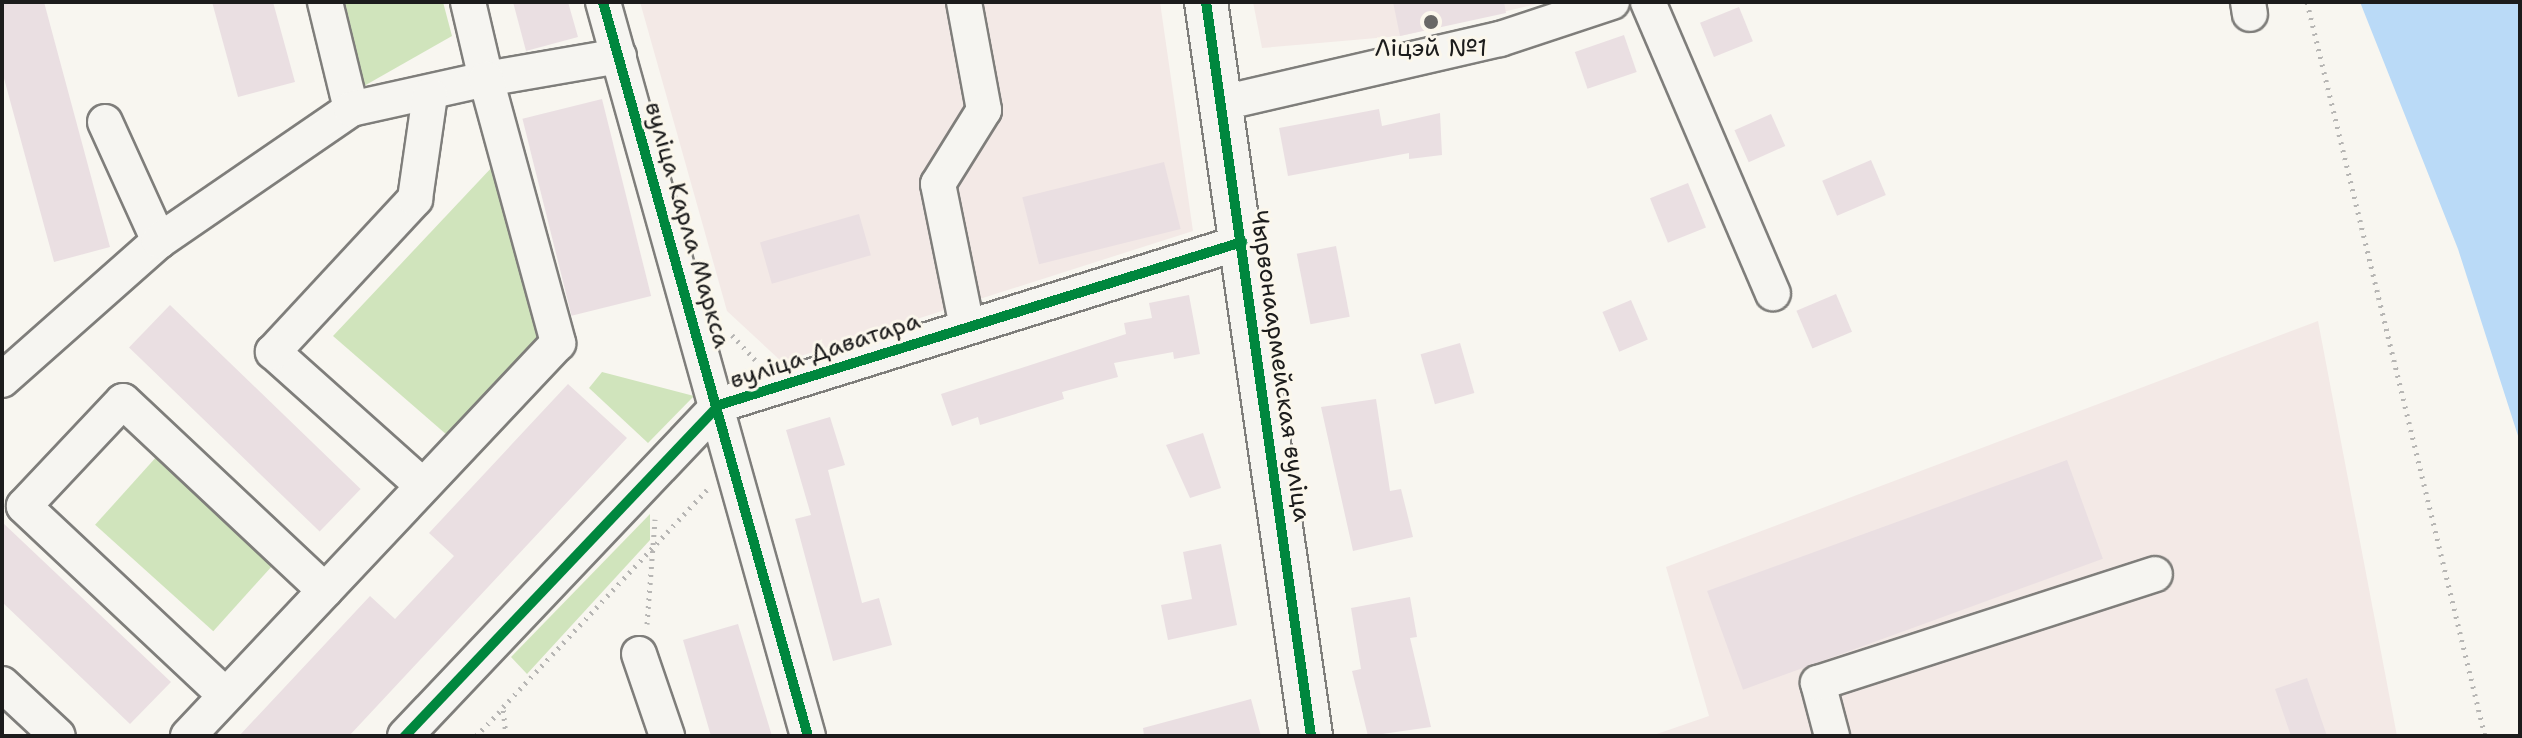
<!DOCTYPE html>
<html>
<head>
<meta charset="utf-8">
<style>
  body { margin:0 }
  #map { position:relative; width:2522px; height:738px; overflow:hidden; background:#f8f6f0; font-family:"Shantell Sans",sans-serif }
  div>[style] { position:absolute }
  .built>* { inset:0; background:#f3e9e6 }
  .green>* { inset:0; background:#d0e4bc; transform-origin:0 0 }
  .water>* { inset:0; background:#badaf7 }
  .building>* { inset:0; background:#eadfe2; transform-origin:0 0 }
  .path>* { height:5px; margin-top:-2.5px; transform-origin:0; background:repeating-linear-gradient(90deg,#b7b6b4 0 2px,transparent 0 8px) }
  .roads { filter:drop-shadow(2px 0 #7f7e7b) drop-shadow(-2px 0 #7f7e7b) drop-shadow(0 2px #7f7e7b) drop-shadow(0 -2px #7f7e7b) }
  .minor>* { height:34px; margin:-17px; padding:0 17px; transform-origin:17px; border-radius:17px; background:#f6f5f1 }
  .major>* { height:42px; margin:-21px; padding:0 21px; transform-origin:21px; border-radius:21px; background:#f6f5f1 }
  .cycleway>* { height:10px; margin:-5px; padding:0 5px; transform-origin:5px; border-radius:5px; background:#00873e }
  .dots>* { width:22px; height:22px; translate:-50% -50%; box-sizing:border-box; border:4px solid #fbf7ec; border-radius:50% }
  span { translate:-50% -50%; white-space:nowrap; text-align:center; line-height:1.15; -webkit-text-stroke:6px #fbf7ec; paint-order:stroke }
  .poi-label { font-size:24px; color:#1c1c1c }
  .street-label { font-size:24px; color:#1c1c1c }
  .frame { position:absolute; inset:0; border:4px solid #1c1c1c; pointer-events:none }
</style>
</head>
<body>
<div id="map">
  <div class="built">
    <div style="clip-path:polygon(640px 2px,1160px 2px,1193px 231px,782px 362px,727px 311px)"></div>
    <div style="clip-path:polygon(1253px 2px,1545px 2px,1400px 36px,1262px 48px)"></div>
    <div style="clip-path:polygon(2318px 321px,2397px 736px,1651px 736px,1709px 716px,1666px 567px)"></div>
  </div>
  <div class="green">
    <div style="clip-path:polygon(345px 2px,443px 2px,452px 36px,364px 86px)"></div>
    <div style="clip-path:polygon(494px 165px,538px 339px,447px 435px,333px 336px)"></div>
    <div style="clip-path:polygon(602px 372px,694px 396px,648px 443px,589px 388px)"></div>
    <div style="left:158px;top:455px;width:159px;height:94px;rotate:42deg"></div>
    <div style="clip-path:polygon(650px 514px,650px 540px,527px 674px,511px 657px)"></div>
  </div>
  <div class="water">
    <div style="clip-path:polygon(2360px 2px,2520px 2px,2520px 442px,2458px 249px)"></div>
  </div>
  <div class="building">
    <div style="clip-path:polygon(2px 2px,44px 2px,110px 247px,54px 262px,2px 71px)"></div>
    <div style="clip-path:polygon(212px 2px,273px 2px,295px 82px,238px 97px)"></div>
    <div style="clip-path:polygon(513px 2px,568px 2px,578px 37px,526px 51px)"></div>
    <div style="clip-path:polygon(1393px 2px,1504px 2px,1506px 13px,1400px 36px)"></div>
    <div style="left:1739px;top:7px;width:37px;height:42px;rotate:68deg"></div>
    <div style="left:1624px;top:35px;width:39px;height:52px;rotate:71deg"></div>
    <div style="left:602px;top:99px;width:203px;height:82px;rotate:76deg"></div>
    <div style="clip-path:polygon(1379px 109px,1382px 126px,1440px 113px,1442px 155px,1409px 159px,1409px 153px,1288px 176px,1279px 128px)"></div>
    <div style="left:1771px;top:114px;width:35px;height:40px;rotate:66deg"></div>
    <div style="left:1871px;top:160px;width:38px;height:53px;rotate:67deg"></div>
    <div style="left:1164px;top:162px;width:69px;height:146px;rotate:76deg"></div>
    <div style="left:1688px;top:183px;width:48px;height:41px;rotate:68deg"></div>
    <div style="left:859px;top:214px;width:43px;height:103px;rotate:74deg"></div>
    <div style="left:1336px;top:246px;width:72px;height:40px;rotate:79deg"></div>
    <div style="left:1836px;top:294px;width:41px;height:43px;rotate:67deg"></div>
    <div style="clip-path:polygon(1189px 295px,1200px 354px,1174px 359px,1173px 352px,1114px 363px,1118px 377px,1062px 392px,1064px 399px,980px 425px,978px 417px,952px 426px,941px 394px,1126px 334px,1124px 323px,1152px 318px,1149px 303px)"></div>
    <div style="left:1631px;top:300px;width:43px;height:31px;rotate:67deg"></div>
    <div style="left:170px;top:305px;width:265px;height:59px;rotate:44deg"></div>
    <div style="left:1460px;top:343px;width:52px;height:41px;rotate:74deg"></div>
    <div style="clip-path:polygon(568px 384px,627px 438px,349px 736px,239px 736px,370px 596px,395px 619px,454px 556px,429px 533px)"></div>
    <div style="clip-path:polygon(1376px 399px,1390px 491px,1401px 489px,1413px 537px,1353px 551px,1321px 407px)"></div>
    <div style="clip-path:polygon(830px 417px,845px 465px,828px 470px,862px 603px,879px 598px,892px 645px,833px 661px,795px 519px,811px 515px,786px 430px)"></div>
    <div style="clip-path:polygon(1203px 433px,1221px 488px,1190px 498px,1166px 445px)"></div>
    <div style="left:2067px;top:460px;width:105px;height:383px;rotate:70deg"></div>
    <div style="clip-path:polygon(2px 522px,171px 682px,130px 724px,2px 602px)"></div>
    <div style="clip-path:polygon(1221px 544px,1237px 625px,1168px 640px,1161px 605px,1192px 599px,1183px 552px)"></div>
    <div style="clip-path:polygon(1410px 597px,1417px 637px,1410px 638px,1431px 727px,1368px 736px,1352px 671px,1361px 669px,1351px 608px)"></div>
    <div style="clip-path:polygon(738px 624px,772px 736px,711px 736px,683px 640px)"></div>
    <div style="clip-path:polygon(2307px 678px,2327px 736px,2291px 736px,2275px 689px)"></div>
    <div style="clip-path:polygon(1251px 699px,1261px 736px,1144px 736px,1143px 728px)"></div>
  </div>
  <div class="path">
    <div style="left:2307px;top:2px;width:755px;rotate:76.37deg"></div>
    <div style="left:732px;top:335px;width:34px;rotate:47deg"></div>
    <div style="left:647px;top:624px;width:105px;rotate:-85.6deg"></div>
    <div style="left:476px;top:736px;width:39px;rotate:-46deg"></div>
    <div style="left:506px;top:736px;width:29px;rotate:-96deg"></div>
    <div style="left:503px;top:707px;width:298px;rotate:-46.8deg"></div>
  </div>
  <div class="roads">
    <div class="minor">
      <div style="left:325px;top:2px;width:110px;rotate:76.3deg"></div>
      <div style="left:468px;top:2px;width:79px;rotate:76.8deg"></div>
      <div style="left:486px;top:79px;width:135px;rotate:-9.8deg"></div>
      <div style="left:603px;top:2px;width:762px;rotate:74.4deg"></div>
      <div style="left:964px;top:2px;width:110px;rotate:79.5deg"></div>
      <div style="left:984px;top:110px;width:87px;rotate:121.9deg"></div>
      <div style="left:938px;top:184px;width:146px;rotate:78.5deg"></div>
      <div style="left:1648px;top:2px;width:317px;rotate:66.8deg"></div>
      <div style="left:2248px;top:2px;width:12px;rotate:81deg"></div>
      <div style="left:1222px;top:103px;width:285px;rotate:-13deg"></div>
      <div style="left:1500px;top:39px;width:118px;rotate:-18.3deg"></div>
      <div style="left:105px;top:122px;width:131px;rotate:65.6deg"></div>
      <div style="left:2px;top:380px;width:210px;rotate:-41.5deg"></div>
      <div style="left:159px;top:241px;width:233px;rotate:-34.5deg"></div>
      <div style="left:351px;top:109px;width:138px;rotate:-12.5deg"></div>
      <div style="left:486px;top:79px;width:274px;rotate:74.7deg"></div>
      <div style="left:558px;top:343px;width:540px;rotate:133.27deg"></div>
      <div style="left:422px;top:485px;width:200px;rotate:-138.2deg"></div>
      <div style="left:273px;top:352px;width:209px;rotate:-47.1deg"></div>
      <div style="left:415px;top:199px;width:105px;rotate:-81.8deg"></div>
      <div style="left:639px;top:654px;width:87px;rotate:71.1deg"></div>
      <div style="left:2px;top:684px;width:76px;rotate:42.9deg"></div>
      <div style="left:225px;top:695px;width:276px;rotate:-136.8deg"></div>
      <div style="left:24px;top:506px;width:144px;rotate:-46.7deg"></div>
      <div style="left:123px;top:401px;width:277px;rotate:43.2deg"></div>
      <div style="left:405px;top:736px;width:456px;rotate:-46.5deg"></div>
      <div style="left:719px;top:405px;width:548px;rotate:-17.31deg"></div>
      <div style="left:1832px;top:736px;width:55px;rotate:-104.8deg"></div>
      <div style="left:1818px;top:683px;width:354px;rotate:-17.9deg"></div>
    </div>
    <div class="major">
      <div style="left:1206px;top:2px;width:741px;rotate:81.86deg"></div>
    </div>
  </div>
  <div class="cycleway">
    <div style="left:603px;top:2px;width:762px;rotate:74.4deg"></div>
    <div style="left:1206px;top:2px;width:741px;rotate:81.86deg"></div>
    <div style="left:405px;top:736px;width:456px;rotate:-46.5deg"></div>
    <div style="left:719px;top:405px;width:548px;rotate:-17.31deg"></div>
  </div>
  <div class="dots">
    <div style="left:1431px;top:22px;background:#696866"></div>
  </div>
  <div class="poi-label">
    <span style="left:1431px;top:49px">Ліцэй №1</span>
  </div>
  <div class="street-label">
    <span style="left:687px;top:225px;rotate:74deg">вуліца Карла Маркса</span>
    <span style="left:825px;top:351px;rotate:-18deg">вуліца Даватара</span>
    <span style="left:1280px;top:366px;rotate:82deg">Чырвонаармейская вуліца</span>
  </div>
  <div class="frame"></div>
</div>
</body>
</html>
